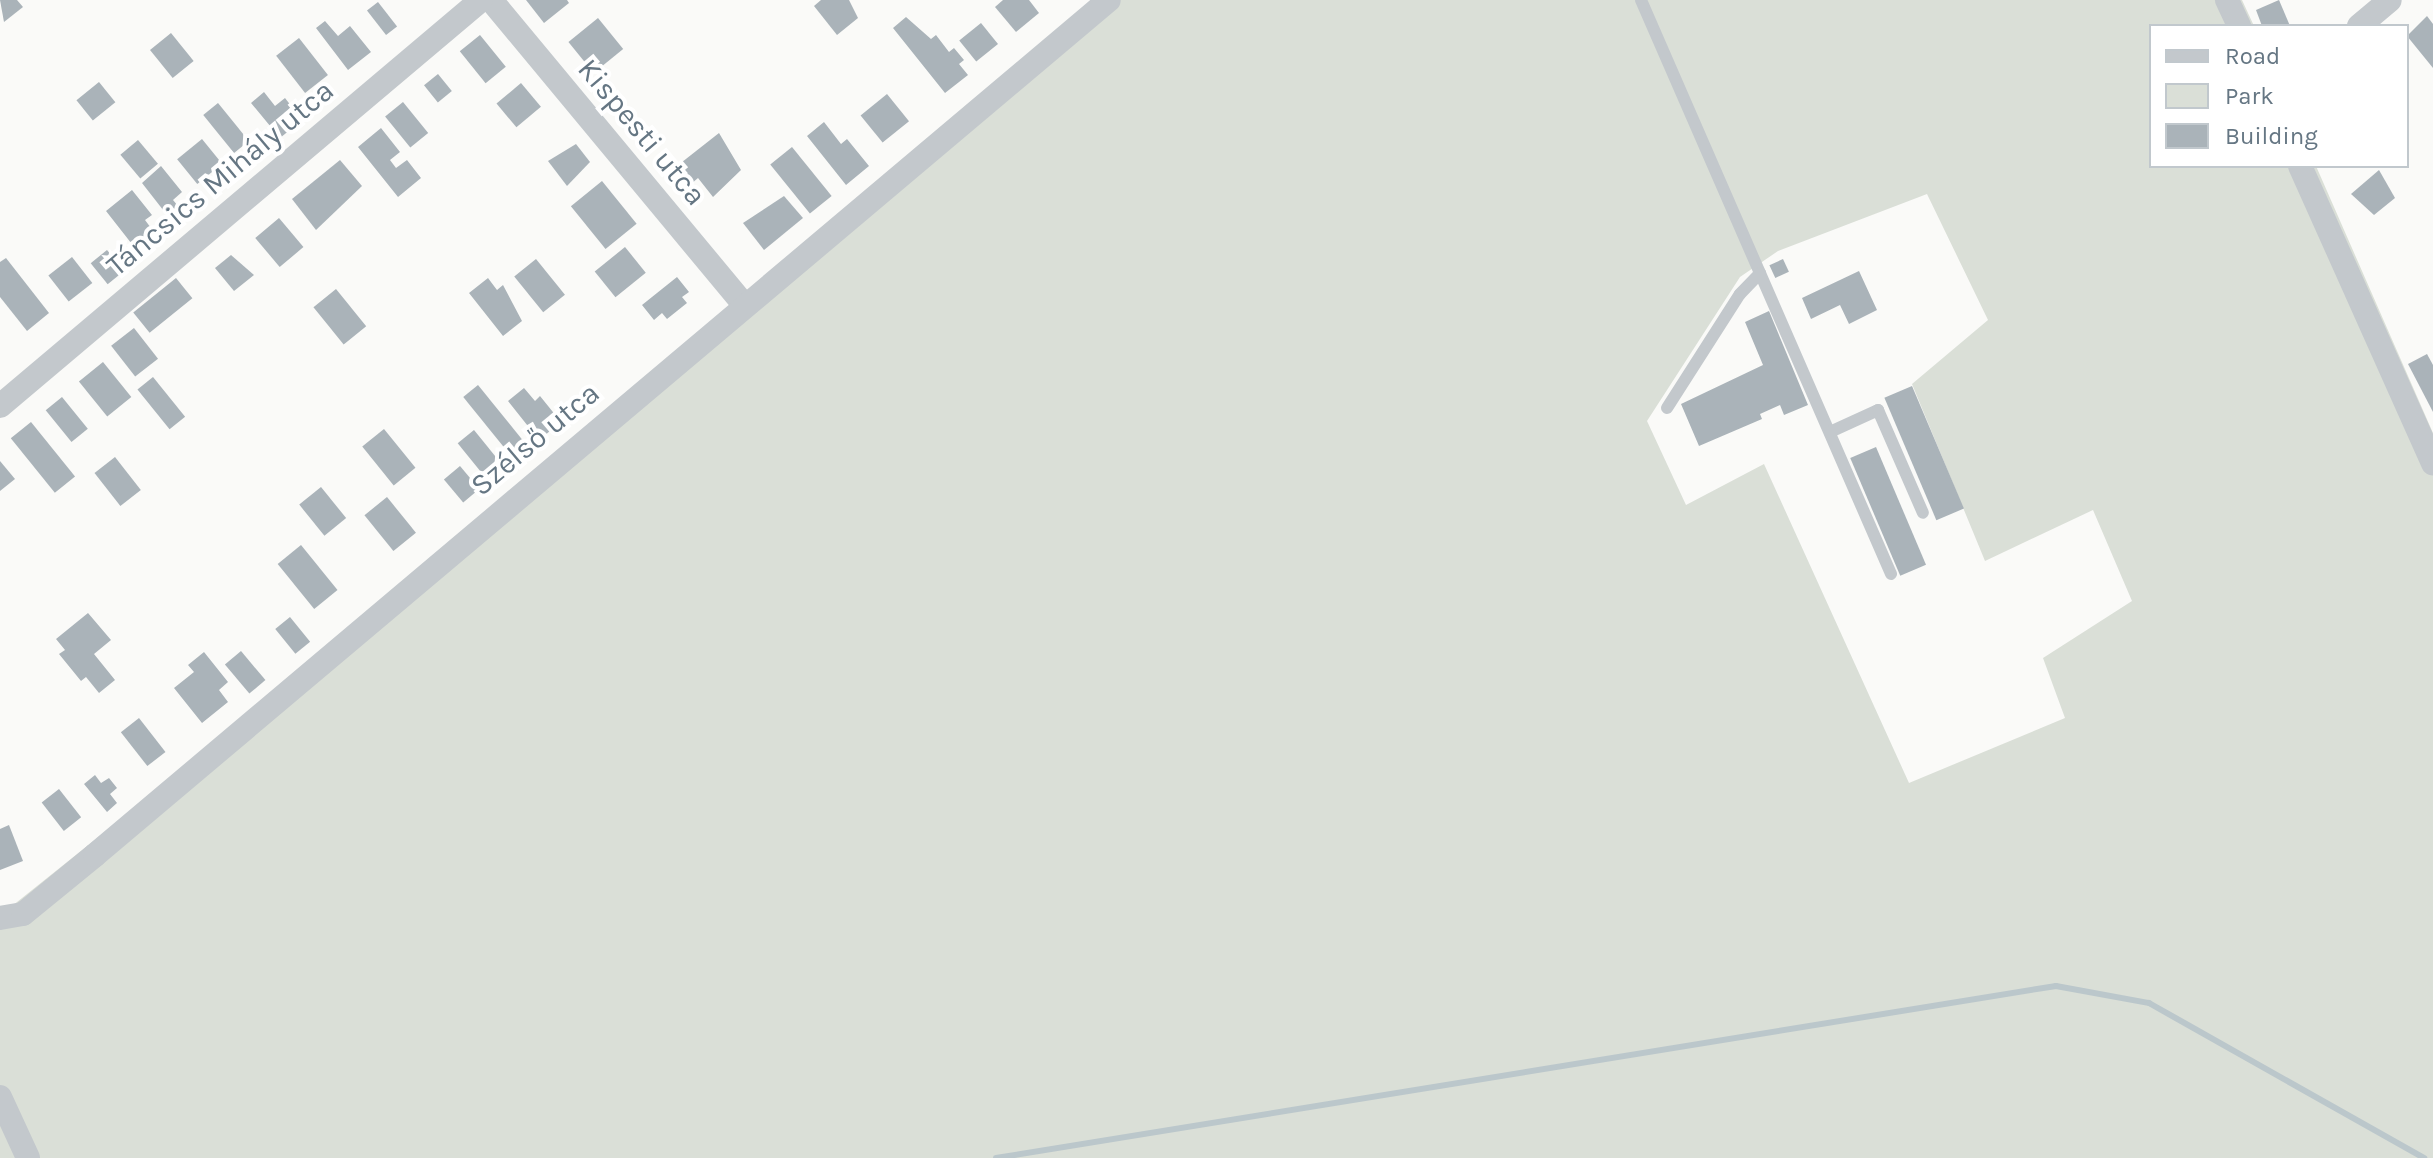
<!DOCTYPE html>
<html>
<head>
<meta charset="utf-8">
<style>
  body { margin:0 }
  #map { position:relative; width:2433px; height:1158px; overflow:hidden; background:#fafaf8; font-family:Karla,sans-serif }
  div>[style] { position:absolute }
  .green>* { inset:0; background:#dadfd7 }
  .stream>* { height:6px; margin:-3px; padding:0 3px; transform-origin:3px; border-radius:3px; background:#bbc7cb }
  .building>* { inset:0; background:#aab3b9; transform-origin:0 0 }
  .service>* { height:12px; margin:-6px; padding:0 6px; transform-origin:6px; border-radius:6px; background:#c3c8cc }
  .minor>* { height:24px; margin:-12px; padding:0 12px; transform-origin:12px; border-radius:12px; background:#c3c8cc }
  span { translate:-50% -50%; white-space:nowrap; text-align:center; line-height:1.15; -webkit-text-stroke:8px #fff; paint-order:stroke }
  .street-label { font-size:30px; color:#657683 }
  .legend { position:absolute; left:2149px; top:24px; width:260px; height:144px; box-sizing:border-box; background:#fff; border:2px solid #c1c8cd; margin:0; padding:10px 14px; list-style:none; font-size:24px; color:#657683 }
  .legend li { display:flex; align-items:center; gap:16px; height:40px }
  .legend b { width:40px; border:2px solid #c1c8cd }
</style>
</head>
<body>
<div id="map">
  <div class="green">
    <div style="clip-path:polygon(evenodd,1099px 0,2242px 0,2254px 26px,2151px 26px,2151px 166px,2316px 166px,2433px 433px,2433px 1158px,0 1158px,0 909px,7px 910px,176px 775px,1099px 0,1927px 194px,1988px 320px,1912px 384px,1985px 561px,2093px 510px,2132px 601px,2043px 658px,2065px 718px,1909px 783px,1764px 464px,1686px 505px,1647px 421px,1740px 277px,1778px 251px,1927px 194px)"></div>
  </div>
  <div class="stream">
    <div style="left:996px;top:1158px;width:1074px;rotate:-9.22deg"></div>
    <div style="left:2056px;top:986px;width:95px;rotate:10.4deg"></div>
    <div style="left:2149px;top:1003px;width:316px;rotate:29.4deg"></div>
  </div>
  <div class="building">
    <div style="clip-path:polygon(0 0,17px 0,23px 7px,4px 22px)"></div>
    <div style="clip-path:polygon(526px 0,567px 0,569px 3px,544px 23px)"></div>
    <div style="clip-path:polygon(821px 0,849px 0,858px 18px,837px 35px,814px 6px)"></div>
    <div style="clip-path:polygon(1003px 0,1029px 0,1039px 13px,1016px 32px,995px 7px)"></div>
    <div style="clip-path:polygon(2279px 0,2290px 26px,2262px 26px,2256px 10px)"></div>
    <div style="left:378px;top:2px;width:31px;height:14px;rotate:52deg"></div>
    <div style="clip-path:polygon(2427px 16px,2433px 24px,2433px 68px,2407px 36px)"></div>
    <div style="clip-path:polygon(906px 17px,931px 39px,936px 35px,949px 52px,954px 48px,964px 60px,959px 64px,968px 75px,945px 93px,893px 28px)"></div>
    <div style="left:598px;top:18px;width:40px;height:38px;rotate:51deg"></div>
    <div style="clip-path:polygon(325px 21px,338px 36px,350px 26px,371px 52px,348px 70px,316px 28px)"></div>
    <div style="left:981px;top:23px;width:27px;height:28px;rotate:51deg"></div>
    <div style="left:171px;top:33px;width:36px;height:27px;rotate:51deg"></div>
    <div style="left:480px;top:35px;width:41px;height:26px;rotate:51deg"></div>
    <div style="left:299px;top:38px;width:47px;height:29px;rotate:52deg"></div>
    <div style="left:438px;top:74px;width:22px;height:18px;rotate:51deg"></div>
    <div style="left:99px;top:82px;width:26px;height:29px;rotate:51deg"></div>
    <div style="left:521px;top:83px;width:31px;height:32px;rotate:50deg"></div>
    <div style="clip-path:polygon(264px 92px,275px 106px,285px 98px,302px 120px,280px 138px,251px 103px)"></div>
    <div style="left:887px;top:94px;width:35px;height:34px;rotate:51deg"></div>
    <div style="left:403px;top:102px;width:40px;height:23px;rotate:51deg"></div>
    <div style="left:218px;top:103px;width:49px;height:19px;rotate:51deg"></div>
    <div style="clip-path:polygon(824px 122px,841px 144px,847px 139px,869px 166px,846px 185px,807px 136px)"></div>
    <div style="clip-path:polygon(381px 128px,400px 152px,390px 160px,396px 168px,407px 160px,421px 178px,398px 197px,358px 147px)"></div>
    <div style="clip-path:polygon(719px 133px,741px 170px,713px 197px,698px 178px,691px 184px,677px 166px)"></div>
    <div style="left:202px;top:139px;width:32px;height:32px;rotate:51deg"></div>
    <div style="left:138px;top:140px;width:31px;height:23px;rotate:50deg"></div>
    <div style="clip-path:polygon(576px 144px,590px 162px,567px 186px,548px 161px)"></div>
    <div style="left:792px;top:147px;width:63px;height:28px;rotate:51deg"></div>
    <div style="clip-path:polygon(340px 160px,362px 186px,316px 230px,292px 199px)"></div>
    <div style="clip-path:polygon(161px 166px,182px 192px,173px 200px,178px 206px,167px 215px,142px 183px)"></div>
    <div style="clip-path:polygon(2379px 170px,2395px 198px,2374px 215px,2351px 194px)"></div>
    <div style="left:602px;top:181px;width:55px;height:40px;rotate:51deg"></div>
    <div style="clip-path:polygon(132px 190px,152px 215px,145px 220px,154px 232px,135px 248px,106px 211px)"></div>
    <div style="clip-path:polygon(784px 196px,803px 218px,764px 250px,743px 223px)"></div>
    <div style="left:279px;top:218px;width:38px;height:31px;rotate:50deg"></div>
    <div style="left:625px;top:247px;width:33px;height:39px;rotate:51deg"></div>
    <div style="left:107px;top:250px;width:27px;height:21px;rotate:51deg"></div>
    <div style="clip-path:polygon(231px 255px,254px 275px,234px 291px,215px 268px)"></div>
    <div style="left:72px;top:257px;width:33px;height:30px;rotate:52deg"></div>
    <div style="clip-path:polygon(6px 258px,49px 313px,27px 331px,0 297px,0 262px)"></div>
    <div style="left:536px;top:259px;width:46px;height:28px;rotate:51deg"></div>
    <div style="left:1783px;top:259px;width:14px;height:15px;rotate:65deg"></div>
    <div style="clip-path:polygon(1859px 271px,1877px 310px,1849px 324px,1840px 305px,1811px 319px,1802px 298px)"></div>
    <div style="clip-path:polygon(677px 277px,689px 292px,682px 297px,687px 303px,667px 319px,662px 313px,654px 320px,642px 305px)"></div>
    <div style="left:176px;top:278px;width:26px;height:55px;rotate:51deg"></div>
    <div style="clip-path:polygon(488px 278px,497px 290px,503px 285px,522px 321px,503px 336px,469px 293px)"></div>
    <div style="left:336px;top:289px;width:48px;height:29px;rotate:51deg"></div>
    <div style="clip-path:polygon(1769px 311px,1808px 405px,1784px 415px,1780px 405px,1760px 414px,1762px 419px,1699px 446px,1681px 404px,1763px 365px,1745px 322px)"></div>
    <div style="left:134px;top:328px;width:39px;height:29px;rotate:52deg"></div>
    <div style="clip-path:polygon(2427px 354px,2433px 365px,2433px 412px,2408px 364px)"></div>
    <div style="left:103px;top:362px;width:45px;height:31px;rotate:51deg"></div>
    <div style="left:153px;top:377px;width:51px;height:20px;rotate:51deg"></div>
    <div style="left:478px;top:385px;width:81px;height:19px;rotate:51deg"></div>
    <div style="left:1912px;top:386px;width:133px;height:30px;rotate:67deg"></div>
    <div style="clip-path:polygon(524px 388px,535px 401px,540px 396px,561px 422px,539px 440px,508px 401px)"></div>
    <div style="left:62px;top:397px;width:41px;height:21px;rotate:51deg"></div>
    <div style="left:31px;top:422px;width:70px;height:26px;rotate:51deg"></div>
    <div style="left:384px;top:429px;width:50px;height:28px;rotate:51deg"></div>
    <div style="left:474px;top:430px;width:48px;height:21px;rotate:51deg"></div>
    <div style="left:1876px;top:447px;width:128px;height:28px;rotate:67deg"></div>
    <div style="left:115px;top:457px;width:42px;height:26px;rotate:52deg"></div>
    <div style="clip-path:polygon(0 461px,15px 479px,0 491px)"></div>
    <div style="left:460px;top:466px;width:30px;height:21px;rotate:50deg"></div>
    <div style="left:321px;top:487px;width:40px;height:28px;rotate:51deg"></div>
    <div style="left:387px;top:497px;width:46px;height:29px;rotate:51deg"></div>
    <div style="left:301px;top:545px;width:58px;height:30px;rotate:51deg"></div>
    <div style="clip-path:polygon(88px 613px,111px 640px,94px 654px,115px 680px,99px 693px,86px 677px,81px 681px,59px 654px,65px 650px,56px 639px)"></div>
    <div style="left:290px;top:617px;width:32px;height:19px;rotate:51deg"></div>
    <div style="left:241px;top:651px;width:38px;height:21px;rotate:50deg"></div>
    <div style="clip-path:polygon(204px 652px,228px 682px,219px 690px,228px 702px,202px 723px,174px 688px,194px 672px,188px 665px)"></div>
    <div style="left:139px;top:718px;width:43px;height:23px;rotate:52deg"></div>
    <div style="clip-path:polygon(95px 775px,101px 783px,109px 778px,117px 788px,110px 794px,117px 803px,107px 812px,84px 784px)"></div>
    <div style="left:59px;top:789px;width:36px;height:22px;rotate:52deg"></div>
    <div style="clip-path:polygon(9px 825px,23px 861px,0 870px,0 829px)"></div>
  </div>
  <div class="service">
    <div style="left:1641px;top:0;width:626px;rotate:66.46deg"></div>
    <div style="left:1667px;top:408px;width:135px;rotate:-57.4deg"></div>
    <div style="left:1740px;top:294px;width:29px;rotate:-46deg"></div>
    <div style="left:1830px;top:432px;width:53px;rotate:-24.6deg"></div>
    <div style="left:1878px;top:410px;width:112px;rotate:66.4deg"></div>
  </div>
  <div class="minor">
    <div style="left:491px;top:0;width:395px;rotate:50.3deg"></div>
    <div style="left:2227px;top:0;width:29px;rotate:65deg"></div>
    <div style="left:2359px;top:26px;width:40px;rotate:-40deg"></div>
    <div style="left:2300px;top:166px;width:326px;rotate:65.9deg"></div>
    <div style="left:0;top:406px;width:629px;rotate:-40.17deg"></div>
    <div style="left:0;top:918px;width:23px;rotate:-10deg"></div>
    <div style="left:23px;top:914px;width:93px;rotate:-39.3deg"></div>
    <div style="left:95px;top:855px;width:1326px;rotate:-40.14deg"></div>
    <div style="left:0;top:1097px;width:67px;rotate:65.3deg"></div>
  </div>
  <div class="street-label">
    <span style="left:642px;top:132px;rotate:50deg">Kispesti utca</span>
    <span style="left:220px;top:178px;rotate:-40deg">Táncsics Mihály utca</span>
    <span style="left:535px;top:439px;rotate:-40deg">Szélső utca</span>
  </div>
  <ul class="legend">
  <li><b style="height:10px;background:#c3c8cc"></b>Road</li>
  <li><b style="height:22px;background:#dadfd7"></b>Park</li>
  <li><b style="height:22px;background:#aab3b9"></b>Building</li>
  </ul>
</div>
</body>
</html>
